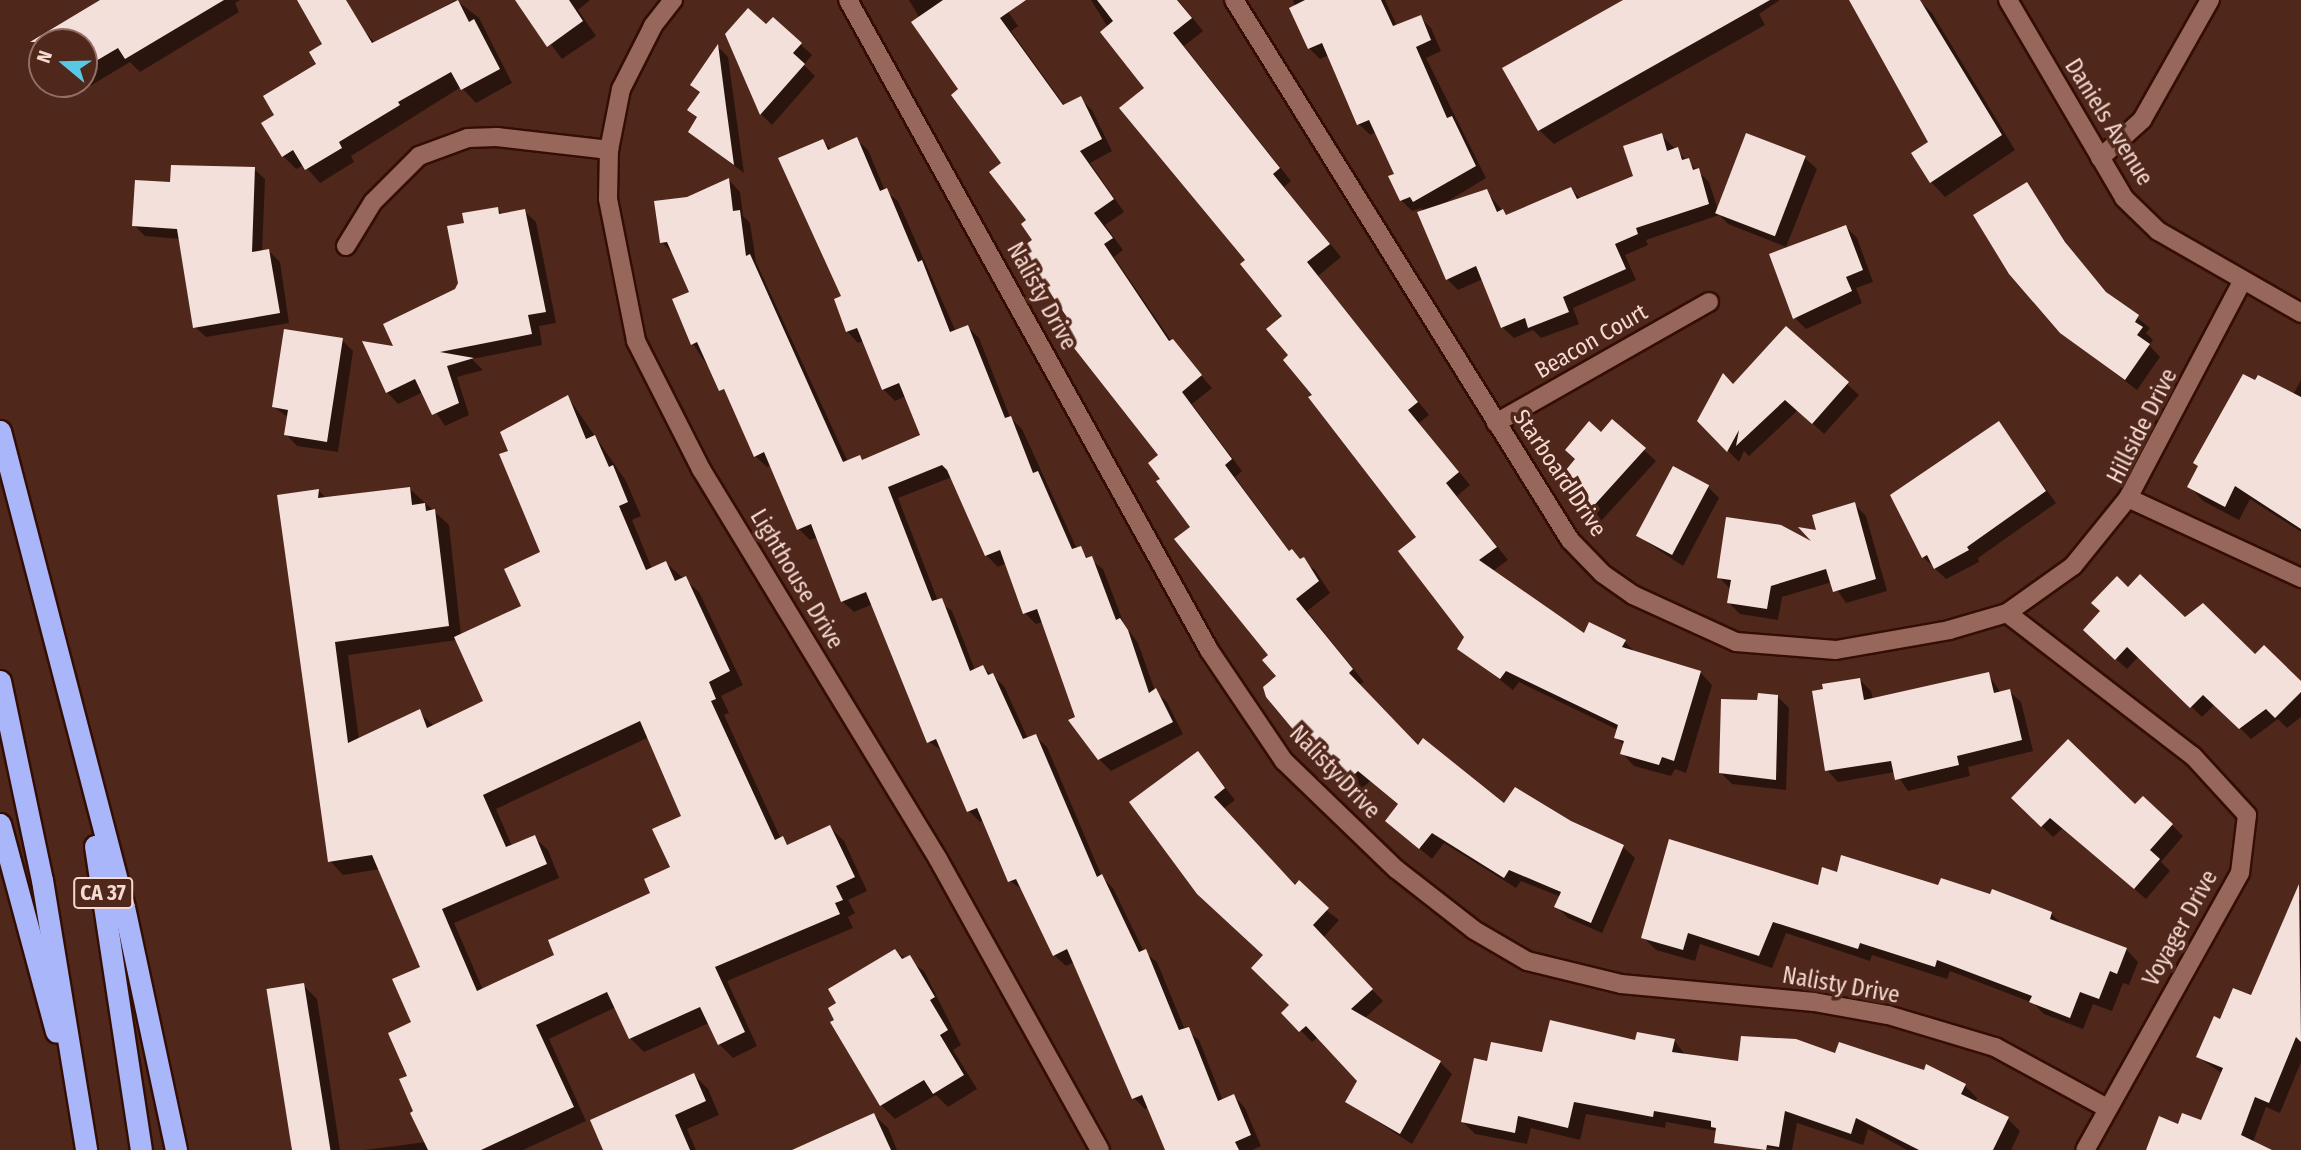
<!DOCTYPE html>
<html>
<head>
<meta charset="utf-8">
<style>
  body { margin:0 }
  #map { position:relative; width:2301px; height:1150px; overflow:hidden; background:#50271b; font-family:"Fira Sans Condensed",sans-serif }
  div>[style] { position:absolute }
  .shadow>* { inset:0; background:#0007 }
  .building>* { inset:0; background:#f3e0db; transform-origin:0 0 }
  .roads { filter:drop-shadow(2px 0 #340e04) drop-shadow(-2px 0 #340e04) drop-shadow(0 2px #340e04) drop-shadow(0 -2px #340e04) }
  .minor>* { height:18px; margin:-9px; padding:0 9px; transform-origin:9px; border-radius:9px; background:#96675a }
  .tertiary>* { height:18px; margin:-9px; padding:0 9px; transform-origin:9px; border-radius:9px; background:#96675a }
  .motorway>* { height:21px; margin:-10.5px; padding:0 10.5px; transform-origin:10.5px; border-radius:10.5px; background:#aab6fa }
  span { translate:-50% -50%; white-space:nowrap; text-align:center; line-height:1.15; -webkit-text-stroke:7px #50271b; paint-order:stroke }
  .shield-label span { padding:2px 5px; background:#50271b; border:2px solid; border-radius:5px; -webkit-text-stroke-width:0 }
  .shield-label { font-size:21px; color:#f5dad2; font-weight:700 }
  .street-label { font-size:23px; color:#f5dad2 }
  .north { position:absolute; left:28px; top:28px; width:70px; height:70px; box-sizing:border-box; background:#50271b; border:2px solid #926f64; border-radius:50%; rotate:289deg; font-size:19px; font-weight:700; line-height:28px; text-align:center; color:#f5dad2 }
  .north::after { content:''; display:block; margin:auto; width:24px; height:32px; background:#58c8e4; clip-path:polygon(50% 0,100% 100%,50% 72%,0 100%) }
</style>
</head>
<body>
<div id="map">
  <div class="shadow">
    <div style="clip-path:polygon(119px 0,240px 0,235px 3px,239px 12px,140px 72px,130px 62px,90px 86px,84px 79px,84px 42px,59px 42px)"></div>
    <div style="clip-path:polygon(299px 0,337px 0,375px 43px,456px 0,479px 18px,512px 83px,476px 103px,461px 87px,351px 156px,354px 162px,320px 183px,304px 165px,296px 169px,283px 156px,277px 115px,318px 65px,324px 45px)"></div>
    <div style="clip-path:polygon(517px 0,590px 0,578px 10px,596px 36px,562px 59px)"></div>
    <div style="clip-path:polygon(909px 0,1000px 0,1018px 26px,1011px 31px,1065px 106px,1080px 98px,1092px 110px,1112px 151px,1090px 163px,1124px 212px,1105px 225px,1123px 250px,1114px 257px,1172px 342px,1212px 388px,1192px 404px,1242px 471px,1235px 477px,1290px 552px,1315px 570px,1330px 593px,1307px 611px,1364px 682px,1359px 685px,1419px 747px,1505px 806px,1570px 823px,1623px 847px,1635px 858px,1602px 933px,1568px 918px,1556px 906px,1561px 897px,1521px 881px,1516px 888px,1444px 843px,1432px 859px,1387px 821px,1399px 805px,1370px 781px,1353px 797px,1315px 758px,1271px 655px,1162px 479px,1160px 456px,1070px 318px,1003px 164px)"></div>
    <div style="clip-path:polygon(1091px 0,1178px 0,1203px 31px,1184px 46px,1291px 181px,1284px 187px,1341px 257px,1318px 276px,1429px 415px,1419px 423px,1470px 485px,1457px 496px,1508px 560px,1493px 571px,1584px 636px,1625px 642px,1636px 653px,1700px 672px,1712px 685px,1686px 773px,1675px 769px,1671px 776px,1634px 766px,1622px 753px,1624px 745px,1616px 738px,1618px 730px,1519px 682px,1513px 690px,1459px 648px,1467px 637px,1418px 537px,1314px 395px,1291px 355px,1285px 316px)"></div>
    <div style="clip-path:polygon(1293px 0,1385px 0,1397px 26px,1420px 17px,1431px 28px,1441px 51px,1426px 58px,1486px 178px,1440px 206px,1486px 191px,1507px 216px,1571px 189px,1581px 199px,1635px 177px,1661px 135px,1709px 182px,1718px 210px,1747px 135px,1805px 158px,1817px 169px,1786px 247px,1728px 224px,1719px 215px,1646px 240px,1648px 245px,1625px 255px,1636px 280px,1573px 308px,1579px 324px,1541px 338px,1533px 330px,1514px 338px,1502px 327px,1483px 279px,1458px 290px,1447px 279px,1424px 211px,1421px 208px,1412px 211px,1401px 200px,1397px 174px,1376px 132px,1370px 135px,1359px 124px,1329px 55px,1320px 59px,1309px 48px)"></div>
    <div style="clip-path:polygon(1626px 0,1780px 0,1759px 14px,1765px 25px,1554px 144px,1539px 130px)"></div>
    <div style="clip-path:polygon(1860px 0,1919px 0,1932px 13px,2015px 150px,1945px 197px,1931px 182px,1930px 143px)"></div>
    <div style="clip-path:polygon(773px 19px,812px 55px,804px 65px,815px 76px,772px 125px,761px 114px,727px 34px,767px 27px)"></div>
    <div style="clip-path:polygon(718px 47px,728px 57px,744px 173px,690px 132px,698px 119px,689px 110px,701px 93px,693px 85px)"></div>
    <div style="clip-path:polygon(856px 139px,868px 150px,885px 191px,898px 201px,956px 332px,968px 327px,979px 338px,1010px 417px,1022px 429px,1077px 549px,1103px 569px,1124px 624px,1138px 643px,1155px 691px,1167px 702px,1183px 734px,1111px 771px,1099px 759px,1078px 718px,1043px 622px,1036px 624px,1025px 613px,1006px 563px,998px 567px,986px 555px,952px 477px,898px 498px,938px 601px,952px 611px,975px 670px,983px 667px,1004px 686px,1028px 739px,1035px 736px,1047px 747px,1102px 877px,1113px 888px,1144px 952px,1157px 962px,1185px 1030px,1199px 1040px,1223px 1101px,1234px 1096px,1245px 1108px,1261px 1146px,1252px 1150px,1167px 1150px,1149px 1107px,1145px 1109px,1134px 1098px,1075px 962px,1066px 966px,1054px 955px,1024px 891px,1010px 881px,984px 820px,980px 822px,969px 811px,943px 751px,929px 742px,873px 604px,854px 612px,842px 601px,818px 537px,810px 540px,799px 529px,772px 465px,767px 467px,755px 456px,731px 401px,693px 344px,691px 293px,673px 254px,662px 242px,688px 199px,729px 180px,740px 192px,743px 216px,750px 223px,756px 262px,848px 462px,859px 457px,864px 461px,922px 436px,906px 396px,895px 401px,883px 389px,864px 341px,858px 343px,847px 331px,823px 141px,832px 150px)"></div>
    <div style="clip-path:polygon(254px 169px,265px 179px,262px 252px,269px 251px,280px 262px,289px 323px,206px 337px,195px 327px,180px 239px,145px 236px,134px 225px,172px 184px)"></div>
    <div style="clip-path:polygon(2027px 184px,2075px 256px,2110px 296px,2150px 328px,2146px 333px,2153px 340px,2149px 345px,2160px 357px,2137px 390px,2061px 332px)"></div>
    <div style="clip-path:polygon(497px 208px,503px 215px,524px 211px,536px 222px,556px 323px,539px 326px,542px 345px,472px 359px,483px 370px,457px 377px,469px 415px,445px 426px,423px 392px,398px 404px,387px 392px,396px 348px,457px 291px,466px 224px)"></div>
    <div style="clip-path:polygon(1846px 227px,1857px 238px,1873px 282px,1856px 288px,1862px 303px,1806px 329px,1795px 318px)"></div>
    <div style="clip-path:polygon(1786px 329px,1859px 395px,1824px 434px,1798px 410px,1749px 456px,1744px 451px,1739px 462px,1699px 421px)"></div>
    <div style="clip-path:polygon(342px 340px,353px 351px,338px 452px,297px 446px,286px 434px,289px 418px,274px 407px)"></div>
    <div style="clip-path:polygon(2301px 380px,2301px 532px,2250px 499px,2239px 520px,2203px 501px,2189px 486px,2199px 467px,2195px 463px,2293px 395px)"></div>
    <div style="clip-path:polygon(evenodd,568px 397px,626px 481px,641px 516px,632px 520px,652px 569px,666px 563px,699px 592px,743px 685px,721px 696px,729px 713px,724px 715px,781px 839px,790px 846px,830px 827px,844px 841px,867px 891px,848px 900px,855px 913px,848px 917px,853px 928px,727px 981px,757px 1046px,733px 1058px,719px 1044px,709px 1023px,644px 1052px,630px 1038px,616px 1007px,549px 1039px,586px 1121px,523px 1150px,364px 1150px,426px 1142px,410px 1077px,423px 967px,380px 869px,343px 875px,330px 861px,279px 496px,319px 491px,327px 499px,409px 488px,449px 525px,461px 635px,523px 607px,542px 553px,511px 452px,568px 397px,457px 640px,485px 702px,434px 726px,419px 712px,359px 740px,348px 655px,457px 640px,568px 397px,649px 737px,683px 816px,672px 868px,652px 894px,557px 956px,483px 990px,454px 923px,559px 878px,548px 850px,534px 837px,512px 846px,496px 809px,649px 737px)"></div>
    <div style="clip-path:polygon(1612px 421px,1656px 461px,1601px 521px,1569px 493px)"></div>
    <div style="clip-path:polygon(1998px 423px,2056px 503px,1978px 558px,1979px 562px,1946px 579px,1923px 557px)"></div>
    <div style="clip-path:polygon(1708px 487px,1719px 498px,1683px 566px,1636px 535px)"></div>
    <div style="clip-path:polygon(1854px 504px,1866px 516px,1887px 591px,1846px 603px,1832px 582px,1782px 597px,1778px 620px,1740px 614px,1729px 603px,1731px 590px,1719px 577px,1818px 547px,1819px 532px)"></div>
    <div style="clip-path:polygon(2128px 589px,2301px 683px,2301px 717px,2287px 728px,2278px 719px,2251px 739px,2215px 704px,2202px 717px,2139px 656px,2127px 669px,2096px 641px)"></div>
    <div style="clip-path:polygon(1988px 674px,2001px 693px,2009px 691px,2021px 702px,2033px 751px,1968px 767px,1970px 776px,1908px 791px,1895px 772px,1838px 782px,1827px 770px,1860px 680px,1871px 691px,1873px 700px)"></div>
    <div style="clip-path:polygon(1777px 696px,1789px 708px,1786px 790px,1732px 784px,1720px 772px,1758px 702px)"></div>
    <div style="clip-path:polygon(1198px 753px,1235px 800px,1223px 809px,1296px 887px,1339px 920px,1323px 938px,1383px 1001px,1364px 1019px,1440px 1062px,1452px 1074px,1412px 1144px,1347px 1102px,1359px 1080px,1318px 1037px,1312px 1042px,1284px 1013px,1292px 1005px,1265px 955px)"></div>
    <div style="clip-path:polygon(2013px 798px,2135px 807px,2172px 825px,2183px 836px,2161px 862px,2170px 871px,2146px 899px,2063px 828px,2053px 837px)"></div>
    <div style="clip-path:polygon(1838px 874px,1939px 887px,2051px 914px,2063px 925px,2126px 949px,2138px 962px,2129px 985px,2123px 983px,2112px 1011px,2093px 1004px,2083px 1029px,2044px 1014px,2033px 1003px,1950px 971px,1947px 979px,1872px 955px,1870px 961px,1786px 933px,1772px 968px,1700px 944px,1695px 961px,1656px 950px,1643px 937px,1819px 887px)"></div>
    <div style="clip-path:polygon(2296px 898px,2301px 900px,2301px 1062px,2280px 1113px,2266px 1107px,2250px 1150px,2148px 1150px,2179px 1126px,2202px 1122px,2223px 1074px,2198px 1057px,2221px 1021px,2252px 998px)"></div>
    <div style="clip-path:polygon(895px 951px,924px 971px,961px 1045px,953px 1050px,977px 1089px,948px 1107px,936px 1095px,895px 1119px,881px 1105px)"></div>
    <div style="clip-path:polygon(303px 985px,317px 999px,340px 1150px,291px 1150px)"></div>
    <div style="clip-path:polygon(1674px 1040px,1686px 1056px,1739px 1063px,1837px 1055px,1965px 1086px,1977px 1098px,1975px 1102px,2008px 1119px,2020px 1131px,2011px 1150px,1907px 1150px,1868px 1129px,1863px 1145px,1797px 1123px,1792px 1150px,1780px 1150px,1725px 1139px,1717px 1131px,1666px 1122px,1665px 1128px,1586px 1114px,1580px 1140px,1531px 1128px,1527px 1144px,1475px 1134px,1463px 1122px,1489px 1063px)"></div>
    <div style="clip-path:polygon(694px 1075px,708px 1089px,719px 1115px,687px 1129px,696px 1150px,605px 1150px)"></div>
    <div style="clip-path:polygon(874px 1115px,888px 1128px,897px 1150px,799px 1150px)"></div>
  </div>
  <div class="building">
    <div style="clip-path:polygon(100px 0,224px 0,125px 59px,118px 48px,84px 68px,84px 42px,30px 42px)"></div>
    <div style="clip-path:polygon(297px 0,346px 0,372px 43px,458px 0,469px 22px,474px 19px,500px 69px,461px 90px,451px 72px,398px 102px,400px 105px,339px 142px,342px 148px,305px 170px,293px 150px,282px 157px,261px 123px,274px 115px,263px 96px,316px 64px,309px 52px,322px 44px)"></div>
    <div style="clip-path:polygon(515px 0,569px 0,583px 21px,547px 47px)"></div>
    <div style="clip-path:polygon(943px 0,1026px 0,1000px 18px,1063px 105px,1081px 96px,1102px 139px,1080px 151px,1114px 199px,1094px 213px,1113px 238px,1104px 244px,1169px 341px,1173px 339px,1202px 375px,1182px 392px,1232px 459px,1225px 465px,1289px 551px,1292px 549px,1300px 559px,1304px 557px,1319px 581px,1296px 599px,1353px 669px,1349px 673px,1418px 745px,1423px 738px,1504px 803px,1515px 787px,1571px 821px,1624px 845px,1591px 923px,1554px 907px,1561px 892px,1509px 870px,1504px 878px,1432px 833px,1419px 849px,1385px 821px,1398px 804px,1358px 771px,1341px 787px,1266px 697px,1263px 687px,1276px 676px,1262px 660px,1268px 655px,1174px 539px,1190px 527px,1156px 481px,1160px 479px,1148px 463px,1158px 455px,1056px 325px,1067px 317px,1019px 249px,1032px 240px,1021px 224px,1026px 220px,989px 172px,1001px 163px,951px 95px,958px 89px,911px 22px)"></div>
    <div style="clip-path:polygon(1097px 0,1177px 0,1192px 18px,1173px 33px,1280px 168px,1273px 174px,1330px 244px,1307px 262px,1418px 402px,1408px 410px,1459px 472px,1446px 483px,1497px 547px,1479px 560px,1584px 633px,1589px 622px,1626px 640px,1622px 647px,1701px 671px,1674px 761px,1662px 757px,1659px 765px,1620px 754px,1624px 741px,1614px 738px,1618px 725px,1506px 671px,1500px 679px,1457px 649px,1464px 637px,1398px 551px,1416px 537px,1308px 397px,1312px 395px,1283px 360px,1288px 355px,1266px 329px,1282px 316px,1240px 264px,1245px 260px,1119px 108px,1144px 88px,1100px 32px,1113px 21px)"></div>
    <div style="clip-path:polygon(1305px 0,1381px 0,1393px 26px,1421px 15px,1431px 40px,1416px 47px,1447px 118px,1452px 116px,1476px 166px,1413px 202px,1410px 197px,1400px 201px,1388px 176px,1394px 174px,1369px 120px,1357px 125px,1322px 43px,1308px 49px,1289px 8px)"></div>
    <div style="clip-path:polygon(1623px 0,1770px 0,1538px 131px,1502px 68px)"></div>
    <div style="clip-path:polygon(1849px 0,1920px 0,2002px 135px,1930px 183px,1911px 153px,1928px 142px)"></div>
    <div style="clip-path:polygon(748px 8px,766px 24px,773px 17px,802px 43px,793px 53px,805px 64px,760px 115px,725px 34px)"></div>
    <div style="clip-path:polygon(718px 44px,726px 106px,734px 165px,688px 132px,697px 117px,687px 110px,700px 92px,690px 85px)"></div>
    <div style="clip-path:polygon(1662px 133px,1667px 151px,1678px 147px,1682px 160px,1689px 158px,1693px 170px,1699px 168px,1709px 204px,1636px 228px,1638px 234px,1615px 244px,1626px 269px,1563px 297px,1569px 312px,1528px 328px,1525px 318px,1501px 328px,1476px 266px,1446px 280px,1417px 212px,1487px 189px,1497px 212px,1503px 209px,1506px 215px,1571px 187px,1577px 199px,1633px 176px,1623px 146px)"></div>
    <div style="left:1746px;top:133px;width:64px;height:86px;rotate:21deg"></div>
    <div style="clip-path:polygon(857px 137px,880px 191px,887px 188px,918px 262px,922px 260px,950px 332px,968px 325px,1005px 418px,1011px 416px,1033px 473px,1038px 471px,1072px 549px,1081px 546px,1086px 558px,1092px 556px,1116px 620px,1120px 618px,1128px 630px,1149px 693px,1156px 688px,1173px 722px,1098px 760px,1068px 720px,1075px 717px,1037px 609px,1023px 614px,1000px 550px,985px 556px,947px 470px,942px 465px,888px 487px,932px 601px,942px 598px,970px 671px,983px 665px,988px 675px,993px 673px,1023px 739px,1036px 734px,1097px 877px,1102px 874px,1139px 952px,1146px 949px,1179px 1030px,1189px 1027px,1218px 1101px,1234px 1094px,1251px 1135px,1235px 1142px,1239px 1150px,1165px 1150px,1142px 1095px,1132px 1099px,1067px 949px,1053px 956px,1016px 879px,1008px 882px,977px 808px,967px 812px,936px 739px,927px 743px,866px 592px,841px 602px,811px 524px,797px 530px,764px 452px,754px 457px,724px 389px,719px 391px,697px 342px,691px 345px,672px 299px,689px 292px,667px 242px,660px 243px,654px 201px,687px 197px,729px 178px,733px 211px,740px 210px,746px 256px,750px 254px,843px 462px,860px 455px,862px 460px,920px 435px,899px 383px,882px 390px,857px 328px,846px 332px,834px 299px,841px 296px,778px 158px,823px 139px,828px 150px)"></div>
    <div style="clip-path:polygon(171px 165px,255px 167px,252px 252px,269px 249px,280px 313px,193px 328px,177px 229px,132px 226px,135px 180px,170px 182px)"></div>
    <div style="clip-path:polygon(2027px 182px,2065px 242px,2106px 292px,2139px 315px,2135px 322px,2143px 327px,2137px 335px,2150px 344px,2125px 380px,2060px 333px,2009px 274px,1973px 215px)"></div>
    <div style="clip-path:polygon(498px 207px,499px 214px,525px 209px,546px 312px,528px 315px,532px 334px,440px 352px,474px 358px,447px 366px,459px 403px,432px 415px,415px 379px,386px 393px,362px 341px,393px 346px,383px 324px,455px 289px,458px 283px,447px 226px,464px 223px,462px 213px)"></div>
    <div style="clip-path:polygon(1846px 225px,1863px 270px,1846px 277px,1852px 291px,1793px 319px,1769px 254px)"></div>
    <div style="clip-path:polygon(1786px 326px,1849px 382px,1812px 424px,1785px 400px,1736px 446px,1739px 430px,1727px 452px,1697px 421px,1723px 373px,1733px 384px)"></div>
    <div style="clip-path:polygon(284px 329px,343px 338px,327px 442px,284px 435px,288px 410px,272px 407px)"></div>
    <div style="clip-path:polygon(2243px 374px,2255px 380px,2258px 375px,2301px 397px,2301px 529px,2235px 486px,2225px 507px,2187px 487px,2198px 466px,2193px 463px)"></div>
    <div style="clip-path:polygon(evenodd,568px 395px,586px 439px,595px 435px,609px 467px,613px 465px,628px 502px,619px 506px,646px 570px,666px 561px,675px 581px,686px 576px,730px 671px,709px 682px,716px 699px,711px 701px,775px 840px,783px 836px,787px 845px,830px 825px,855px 877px,836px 886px,843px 900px,835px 903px,840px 914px,715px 967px,745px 1032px,718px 1045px,700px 1007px,629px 1039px,607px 992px,536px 1025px,574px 1107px,481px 1150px,428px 1150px,410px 1113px,413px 1111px,399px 1079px,407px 1076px,388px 1033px,411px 1022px,392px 979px,420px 967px,372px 855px,328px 862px,277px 495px,319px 489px,318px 498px,410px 487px,412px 505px,425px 503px,426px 511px,435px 509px,449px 626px,335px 642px,348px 743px,420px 709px,427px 728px,483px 701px,454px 637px,521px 606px,504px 569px,540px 552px,499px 454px,508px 451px,500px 432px,568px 395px,640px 721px,681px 816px,652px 829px,670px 867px,644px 879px,650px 893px,548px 940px,554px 955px,477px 991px,442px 909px,547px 864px,535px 835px,506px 847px,483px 795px,640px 721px)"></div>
    <div style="clip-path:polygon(1612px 419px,1646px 448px,1589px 511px,1556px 482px,1575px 459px,1565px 450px,1589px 421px,1601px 432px)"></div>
    <div style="clip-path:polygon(1999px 421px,2046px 491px,1967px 547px,1969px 550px,1934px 569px,1927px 555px,1922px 558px,1890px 495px)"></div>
    <div style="left:1673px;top:466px;width:41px;height:79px;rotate:28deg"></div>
    <div style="clip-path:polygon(1855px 502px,1876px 579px,1833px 592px,1826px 569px,1771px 586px,1767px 609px,1727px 603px,1731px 580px,1717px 578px,1726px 517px,1781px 525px,1811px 541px,1798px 527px,1816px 530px,1812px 515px)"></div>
    <div style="clip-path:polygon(2140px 574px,2185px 617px,2203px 603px,2255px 654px,2264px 645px,2301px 681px,2301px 692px,2275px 718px,2266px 709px,2239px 729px,2203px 695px,2190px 708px,2127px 647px,2115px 660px,2083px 630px,2100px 611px,2091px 603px,2117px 576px,2128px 587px)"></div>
    <div style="clip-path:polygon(1989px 672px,1994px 693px,2010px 689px,2022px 740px,1957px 756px,1959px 765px,1895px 780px,1891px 761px,1825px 771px,1812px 691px,1823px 689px,1822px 684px,1860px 678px,1864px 700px)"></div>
    <div style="clip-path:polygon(1758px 693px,1778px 695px,1776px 780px,1719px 773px,1721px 699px,1757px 700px)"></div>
    <div style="clip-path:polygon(2068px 739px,2135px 804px,2143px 796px,2173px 824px,2150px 850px,2160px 859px,2134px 889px,2050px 818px,2041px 827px,2011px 798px)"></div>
    <div style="clip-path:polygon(1198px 751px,1225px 788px,1214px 797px,1295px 885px,1299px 880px,1329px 908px,1313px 925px,1373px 989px,1351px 1009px,1441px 1061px,1400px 1134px,1345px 1102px,1357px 1081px,1306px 1026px,1299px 1032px,1281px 1013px,1289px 1005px,1251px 968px,1263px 955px,1197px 894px,1129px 802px)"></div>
    <div style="clip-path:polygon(1669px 839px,1818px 885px,1822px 867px,1837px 872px,1841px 855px,1938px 885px,1941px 878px,1990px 894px,1992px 889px,2052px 912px,2050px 919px,2127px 948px,2117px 974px,2110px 971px,2099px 999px,2080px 992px,2070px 1018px,2029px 1002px,2032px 996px,1937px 960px,1935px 967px,1860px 943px,1858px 949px,1773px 922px,1759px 956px,1688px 933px,1683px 950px,1641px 938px)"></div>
    <div style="clip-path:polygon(2299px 884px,2301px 1042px,2296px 1037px,2269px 1103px,2255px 1097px,2241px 1135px,2272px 1150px,2146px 1150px,2159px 1116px,2178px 1124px,2182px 1113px,2201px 1120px,2223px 1068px,2196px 1057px,2214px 1016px,2220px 1019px,2233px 988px,2251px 995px)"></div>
    <div style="clip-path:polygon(895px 949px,902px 959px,910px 955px,935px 997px,930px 1000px,948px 1030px,940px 1035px,964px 1075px,933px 1094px,924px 1080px,880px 1106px,830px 1022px,834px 1020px,828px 1008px,836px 1003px,828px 989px)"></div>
    <div style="left:304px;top:983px;width:169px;height:38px;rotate:81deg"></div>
    <div style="clip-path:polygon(1550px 1020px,1635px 1040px,1637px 1032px,1675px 1039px,1672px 1052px,1738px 1061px,1741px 1036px,1796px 1039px,1835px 1053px,1839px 1042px,1924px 1070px,1926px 1064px,1966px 1084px,1961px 1094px,2009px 1117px,1993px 1150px,1919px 1150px,1856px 1118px,1851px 1134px,1785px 1111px,1779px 1147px,1767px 1145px,1766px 1150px,1714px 1143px,1716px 1128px,1711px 1127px,1711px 1121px,1654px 1111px,1653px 1117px,1574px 1102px,1568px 1128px,1518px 1116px,1515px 1133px,1461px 1122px,1474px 1058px,1487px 1061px,1491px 1042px,1542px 1052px)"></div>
    <div style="clip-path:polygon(694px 1073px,706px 1101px,675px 1115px,690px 1150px,603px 1150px,590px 1120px)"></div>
    <div style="clip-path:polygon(874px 1113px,891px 1150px,792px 1150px)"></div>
  </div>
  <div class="roads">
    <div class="minor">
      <div style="left:673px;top:0;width:33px;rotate:128deg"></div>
      <div style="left:653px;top:26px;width:71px;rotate:116.9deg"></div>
      <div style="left:621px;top:89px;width:62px;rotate:101.1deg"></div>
      <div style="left:609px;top:150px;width:49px;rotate:91.2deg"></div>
      <div style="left:608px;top:199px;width:145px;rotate:78.8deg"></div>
      <div style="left:636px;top:341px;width:144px;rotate:63.1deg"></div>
      <div style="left:701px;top:469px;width:456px;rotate:58.7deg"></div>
      <div style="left:938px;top:859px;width:333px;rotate:60.9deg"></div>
      <div style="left:848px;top:0;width:744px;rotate:60.95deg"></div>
      <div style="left:1209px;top:650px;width:134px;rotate:56deg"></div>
      <div style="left:1284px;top:761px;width:156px;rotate:44deg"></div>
      <div style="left:1396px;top:869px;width:99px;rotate:38deg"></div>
      <div style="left:1474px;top:930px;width:61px;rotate:30.3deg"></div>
      <div style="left:1527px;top:961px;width:97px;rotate:13.7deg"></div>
      <div style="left:1621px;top:984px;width:194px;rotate:5.3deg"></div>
      <div style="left:1814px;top:1002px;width:75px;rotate:10deg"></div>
      <div style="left:1888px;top:1015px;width:112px;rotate:16.7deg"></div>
      <div style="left:1995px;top:1047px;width:128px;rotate:28.6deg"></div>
      <div style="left:1234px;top:0;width:636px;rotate:58.11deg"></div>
      <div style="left:1570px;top:540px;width:47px;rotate:45.9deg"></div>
      <div style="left:1603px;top:574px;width:37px;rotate:35deg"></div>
      <div style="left:1633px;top:595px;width:113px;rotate:24.5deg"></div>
      <div style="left:1736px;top:642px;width:100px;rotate:4.6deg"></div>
      <div style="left:1836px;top:650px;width:115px;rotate:-10deg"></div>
      <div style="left:1949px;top:630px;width:60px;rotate:-16.3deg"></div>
      <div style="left:2007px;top:613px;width:81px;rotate:-35.5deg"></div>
      <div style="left:2073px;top:566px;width:87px;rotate:-51deg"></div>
      <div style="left:2128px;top:498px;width:244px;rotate:-62.2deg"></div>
      <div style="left:2100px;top:158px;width:57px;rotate:-42.1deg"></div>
      <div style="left:2142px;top:120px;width:138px;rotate:-60.5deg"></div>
      <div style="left:346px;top:246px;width:52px;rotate:-58.5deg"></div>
      <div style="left:373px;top:202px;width:65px;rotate:-45deg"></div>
      <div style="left:419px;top:156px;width:52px;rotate:-20.2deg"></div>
      <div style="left:468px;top:138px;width:29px;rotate:-2deg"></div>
      <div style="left:497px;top:137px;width:113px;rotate:6.6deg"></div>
      <div style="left:1496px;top:423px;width:245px;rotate:-29.6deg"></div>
      <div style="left:2128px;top:498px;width:191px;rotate:24.8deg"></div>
      <div style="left:2007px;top:613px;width:235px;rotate:37.6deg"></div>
      <div style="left:2193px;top:756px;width:80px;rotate:47.5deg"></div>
      <div style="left:2247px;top:815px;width:58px;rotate:96.9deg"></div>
      <div style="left:2240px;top:873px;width:317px;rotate:119.2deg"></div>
    </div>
    <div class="tertiary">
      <div style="left:2008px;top:0;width:229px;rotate:59.6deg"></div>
      <div style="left:2124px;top:198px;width:47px;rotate:44.1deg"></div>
      <div style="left:2158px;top:231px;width:165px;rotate:29.8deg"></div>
    </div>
    <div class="motorway">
      <div style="left:0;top:431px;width:492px;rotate:75.4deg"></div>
      <div style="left:124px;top:907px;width:249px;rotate:77.9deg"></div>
      <div style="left:0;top:681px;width:203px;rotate:78.1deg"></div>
      <div style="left:42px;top:880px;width:274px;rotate:80.7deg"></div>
      <div style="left:0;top:824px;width:215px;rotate:74.9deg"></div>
      <div style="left:95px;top:846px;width:307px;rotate:81.4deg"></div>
    </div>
  </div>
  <div class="shield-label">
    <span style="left:103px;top:893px">CA 37</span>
  </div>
  <div class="street-label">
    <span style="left:2109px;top:122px;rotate:58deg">Daniels Avenue</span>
    <span style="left:1042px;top:296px;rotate:61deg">Nalisty Drive</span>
    <span style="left:1591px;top:341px;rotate:-30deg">Beacon Court</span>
    <span style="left:2142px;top:426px;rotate:-63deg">Hillside Drive</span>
    <span style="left:1560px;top:473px;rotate:56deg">Starboard Drive</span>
    <span style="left:797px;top:579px;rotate:59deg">Lighthouse Drive</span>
    <span style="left:1335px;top:772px;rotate:46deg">Nalisty Drive</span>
    <span style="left:2180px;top:928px;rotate:-61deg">Voyager Drive</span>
    <span style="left:1841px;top:985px;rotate:10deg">Nalisty Drive</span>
  </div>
  <div class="north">N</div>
</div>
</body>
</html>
